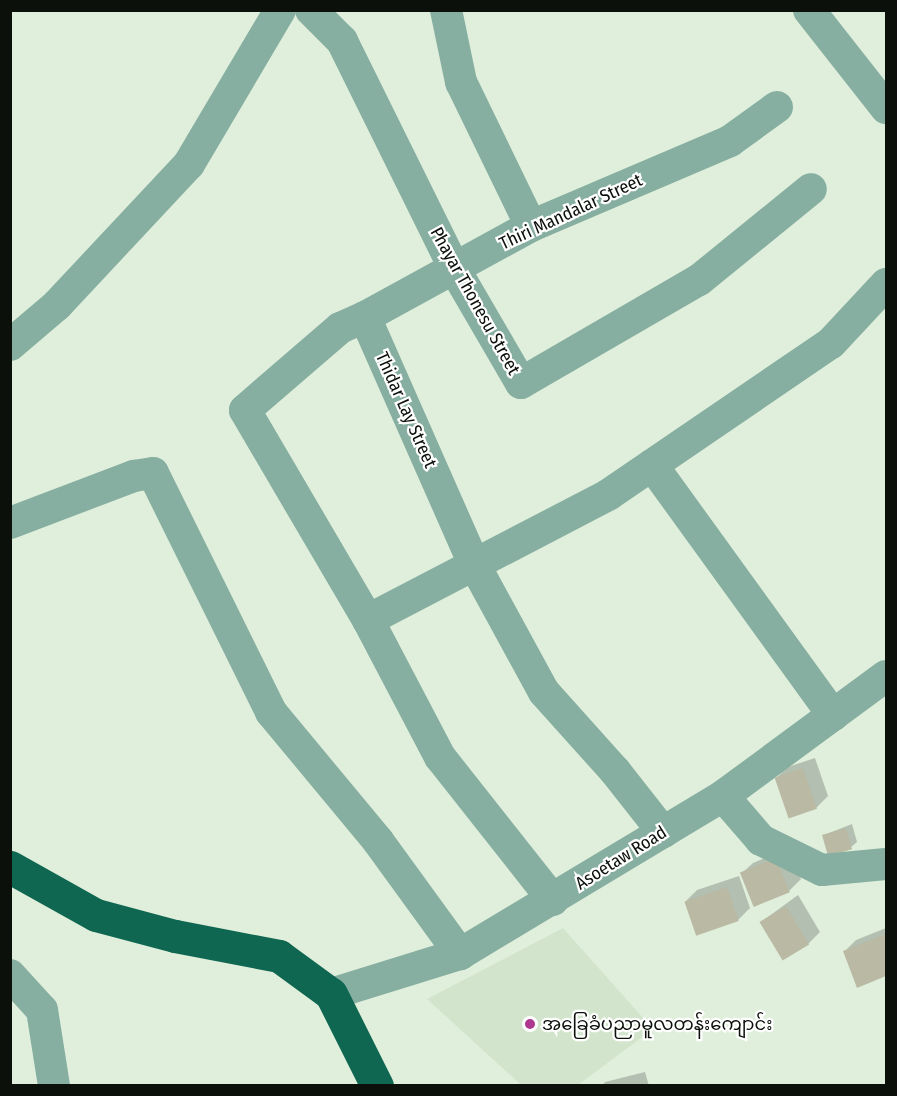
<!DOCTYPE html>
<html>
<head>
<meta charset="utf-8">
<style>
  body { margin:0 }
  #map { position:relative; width:897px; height:1096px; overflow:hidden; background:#e0efdc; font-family:"Fira Sans Condensed","Noto Sans Myanmar",sans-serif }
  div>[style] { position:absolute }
  .built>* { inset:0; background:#d2e5cc }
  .shadow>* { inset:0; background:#0003 }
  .building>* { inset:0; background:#babaa4; transform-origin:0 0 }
  .street>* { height:32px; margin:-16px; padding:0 16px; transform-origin:16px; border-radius:16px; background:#87afa1 }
  .highway>* { height:33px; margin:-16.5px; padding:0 16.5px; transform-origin:16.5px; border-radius:16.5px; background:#0f6751 }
  .dots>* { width:16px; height:16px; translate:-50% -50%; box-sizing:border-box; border:3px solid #fff; border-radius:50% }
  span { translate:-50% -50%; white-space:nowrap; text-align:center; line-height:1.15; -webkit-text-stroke:4.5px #fff; paint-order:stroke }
  .street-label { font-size:18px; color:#0b100a }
  .poi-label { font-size:18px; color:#0b100a }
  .left { translate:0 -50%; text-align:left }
  .frame { position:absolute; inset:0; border:12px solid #0b100a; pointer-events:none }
</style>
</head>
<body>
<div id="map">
  <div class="built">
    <div style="clip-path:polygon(563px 928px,653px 1029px,578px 1085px,521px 1085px,427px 999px)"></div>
  </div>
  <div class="shadow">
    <div style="clip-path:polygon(815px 758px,828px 796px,816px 808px,776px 778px,788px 767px)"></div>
    <div style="clip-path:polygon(852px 824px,857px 842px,851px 847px,824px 835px)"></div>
    <div style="clip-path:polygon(787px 848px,801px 879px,789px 891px,741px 874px,753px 863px)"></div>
    <div style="clip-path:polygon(739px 876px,750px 908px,738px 920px,685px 902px,697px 890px)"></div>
    <div style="clip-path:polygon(798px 895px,820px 932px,808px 944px,761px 922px)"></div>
    <div style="clip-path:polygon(886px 928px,886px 975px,858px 986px,845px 951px,856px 940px)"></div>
    <div style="clip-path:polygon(645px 1072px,649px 1086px,602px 1086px,605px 1082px)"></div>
  </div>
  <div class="building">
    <div style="left:803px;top:768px;width:43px;height:30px;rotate:71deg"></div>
    <div style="left:846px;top:828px;width:22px;height:25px;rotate:74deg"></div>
    <div style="left:776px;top:858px;width:37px;height:39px;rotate:68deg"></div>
    <div style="left:727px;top:887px;width:36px;height:45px;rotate:71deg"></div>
    <div style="left:786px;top:906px;width:45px;height:31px;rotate:59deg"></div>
    <div style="clip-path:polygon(886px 934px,886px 976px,857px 988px,843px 951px)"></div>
  </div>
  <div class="street">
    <div style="left:311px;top:10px;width:44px;rotate:45deg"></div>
    <div style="left:342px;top:41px;width:253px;rotate:63.7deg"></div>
    <div style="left:454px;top:268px;width:133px;rotate:59.8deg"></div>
    <div style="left:521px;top:383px;width:206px;rotate:-30.1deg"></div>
    <div style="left:699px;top:280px;width:144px;rotate:-39.1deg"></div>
    <div style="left:446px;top:10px;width:74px;rotate:78.2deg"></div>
    <div style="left:461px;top:82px;width:160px;rotate:64.1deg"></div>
    <div style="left:809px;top:10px;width:125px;rotate:51.8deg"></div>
    <div style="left:365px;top:317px;width:189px;rotate:-28.7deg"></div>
    <div style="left:531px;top:226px;width:216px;rotate:-23.1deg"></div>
    <div style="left:730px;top:141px;width:58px;rotate:-35.9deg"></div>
    <div style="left:10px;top:345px;width:62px;rotate:-40.4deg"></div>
    <div style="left:57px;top:305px;width:193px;rotate:-46.9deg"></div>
    <div style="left:189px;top:164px;width:179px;rotate:-59.4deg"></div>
    <div style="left:652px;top:465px;width:309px;rotate:54.1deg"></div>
    <div style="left:10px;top:523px;width:133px;rotate:-20.8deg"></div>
    <div style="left:134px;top:476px;width:19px;rotate:-9deg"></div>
    <div style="left:153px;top:473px;width:267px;rotate:63.7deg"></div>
    <div style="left:271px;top:712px;width:168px;rotate:50.3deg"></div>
    <div style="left:378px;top:841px;width:140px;rotate:54deg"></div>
    <div style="left:368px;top:620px;width:271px;rotate:-27.5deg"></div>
    <div style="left:608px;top:495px;width:270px;rotate:-34.3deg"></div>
    <div style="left:831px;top:343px;width:81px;rotate:-47deg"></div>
    <div style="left:723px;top:796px;width:58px;rotate:49.2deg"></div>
    <div style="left:761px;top:840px;width:68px;rotate:26.2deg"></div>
    <div style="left:822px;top:870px;width:64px;rotate:-5.4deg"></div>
    <div style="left:553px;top:900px;width:182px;rotate:-128.3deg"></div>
    <div style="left:440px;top:757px;width:155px;rotate:-117.7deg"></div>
    <div style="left:368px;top:620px;width:243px;rotate:-120.4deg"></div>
    <div style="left:245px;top:410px;width:125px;rotate:-40.8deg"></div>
    <div style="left:340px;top:328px;width:27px;rotate:-24deg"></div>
    <div style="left:365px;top:317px;width:268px;rotate:66.2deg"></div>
    <div style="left:473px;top:562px;width:148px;rotate:61.4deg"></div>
    <div style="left:544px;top:692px;width:106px;rotate:48.1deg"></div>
    <div style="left:615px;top:771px;width:78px;rotate:51.8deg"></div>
    <div style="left:10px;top:975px;width:47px;rotate:47.6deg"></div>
    <div style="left:42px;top:1010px;width:77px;rotate:81deg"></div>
    <div style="left:331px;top:994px;width:135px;rotate:-17.2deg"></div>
    <div style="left:460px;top:954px;width:307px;rotate:-31deg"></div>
    <div style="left:723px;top:796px;width:202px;rotate:-36.4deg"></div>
  </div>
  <div class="highway">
    <div style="left:10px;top:867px;width:98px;rotate:29.2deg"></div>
    <div style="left:96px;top:915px;width:82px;rotate:14.9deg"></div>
    <div style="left:175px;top:936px;width:106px;rotate:10.9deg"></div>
    <div style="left:279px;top:956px;width:64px;rotate:36.2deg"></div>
    <div style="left:331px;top:994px;width:103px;rotate:63.4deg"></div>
  </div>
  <div class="dots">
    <div style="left:530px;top:1024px;background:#ae3890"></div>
  </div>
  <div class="street-label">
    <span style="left:571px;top:212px;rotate:-25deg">Thiri Mandalar Street</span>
    <span style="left:475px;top:301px;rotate:61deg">Phayar Thonesu Street</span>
    <span style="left:406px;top:410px;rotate:66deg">Thidar Lay Street</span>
    <span style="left:621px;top:858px;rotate:-32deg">Asoetaw Road</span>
  </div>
  <div class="poi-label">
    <span class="left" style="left:542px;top:1024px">အခြေခံပညာမူလတန်းကျောင်း</span>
  </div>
  <div class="frame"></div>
</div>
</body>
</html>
